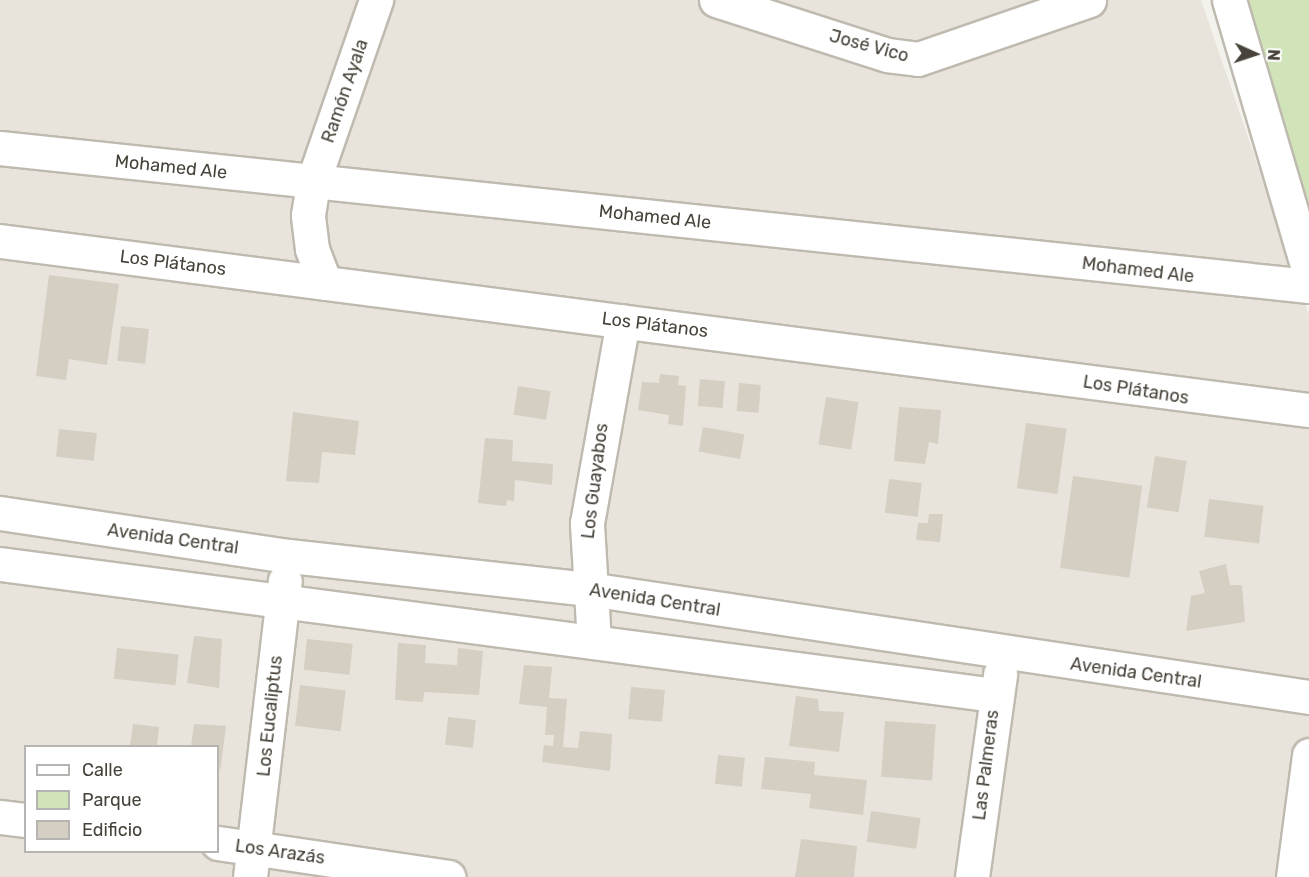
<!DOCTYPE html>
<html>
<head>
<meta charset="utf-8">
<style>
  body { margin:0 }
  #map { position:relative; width:1309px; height:877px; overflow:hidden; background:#f4f2ec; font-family:Rubik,sans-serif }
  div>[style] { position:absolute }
  .residential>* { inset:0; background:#e8e4db }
  .green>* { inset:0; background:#d1e4b9 }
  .building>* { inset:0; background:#d5cec2; transform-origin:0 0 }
  .roads { filter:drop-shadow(2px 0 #bfbaaf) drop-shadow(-2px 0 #bfbaaf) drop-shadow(0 2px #bfbaaf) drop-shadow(0 -2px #bfbaaf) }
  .minor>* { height:33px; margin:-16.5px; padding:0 16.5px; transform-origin:16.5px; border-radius:16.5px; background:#fff }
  span { translate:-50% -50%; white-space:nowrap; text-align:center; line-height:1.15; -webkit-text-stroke:5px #fff; paint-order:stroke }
  .street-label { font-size:18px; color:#48433a }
  .legend { position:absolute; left:24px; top:745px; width:195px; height:108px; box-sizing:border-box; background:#fff; border:2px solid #b6b4b0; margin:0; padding:8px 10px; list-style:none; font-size:18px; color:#48433a }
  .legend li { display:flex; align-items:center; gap:12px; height:30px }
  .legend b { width:30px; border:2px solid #b6b4b0 }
  .north { position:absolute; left:1225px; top:24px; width:60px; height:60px; -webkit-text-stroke:4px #fff; paint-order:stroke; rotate:93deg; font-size:16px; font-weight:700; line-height:24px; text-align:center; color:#48433a }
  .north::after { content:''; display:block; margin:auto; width:21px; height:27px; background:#48433a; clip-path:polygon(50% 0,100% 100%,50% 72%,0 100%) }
</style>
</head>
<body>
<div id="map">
  <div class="residential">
    <div style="clip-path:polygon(evenodd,0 0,1201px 0,1309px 315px,1309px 877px,0 877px,0 0,26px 746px,218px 746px,218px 852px,26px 852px,26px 746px)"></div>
  </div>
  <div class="green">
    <div style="clip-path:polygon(1237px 0,1309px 0,1309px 214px)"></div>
  </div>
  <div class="building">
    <div style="clip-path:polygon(49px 275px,119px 284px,107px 365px,69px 359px,66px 380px,36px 376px)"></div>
    <div style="left:121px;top:326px;width:28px;height:35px;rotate:6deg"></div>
    <div style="clip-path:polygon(660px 374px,679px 376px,678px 385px,686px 386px,683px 426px,668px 424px,669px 415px,638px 410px,642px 382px,659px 383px)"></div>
    <div style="left:700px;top:379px;width:25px;height:27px;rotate:5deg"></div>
    <div style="left:739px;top:383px;width:22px;height:28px;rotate:5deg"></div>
    <div style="left:518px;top:386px;width:33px;height:29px;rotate:9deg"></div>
    <div style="left:826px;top:397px;width:33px;height:48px;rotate:9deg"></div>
    <div style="clip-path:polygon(899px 407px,941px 410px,938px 444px,929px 442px,925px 464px,894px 461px)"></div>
    <div style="clip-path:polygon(293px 412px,359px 421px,355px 455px,322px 452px,319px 483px,286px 481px)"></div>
    <div style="left:1026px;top:423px;width:41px;height:66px;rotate:8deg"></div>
    <div style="left:703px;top:427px;width:42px;height:25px;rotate:10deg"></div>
    <div style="left:59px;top:429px;width:38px;height:28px;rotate:6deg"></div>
    <div style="clip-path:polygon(485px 438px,513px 440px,512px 461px,553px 464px,552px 485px,515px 480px,514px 501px,507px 500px,506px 506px,478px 503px)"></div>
    <div style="left:1155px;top:456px;width:32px;height:52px;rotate:9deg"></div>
    <div style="left:1073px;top:476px;width:70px;height:93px;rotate:8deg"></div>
    <div style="left:889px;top:479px;width:33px;height:34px;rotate:7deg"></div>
    <div style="left:1209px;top:499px;width:55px;height:38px;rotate:7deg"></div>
    <div style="clip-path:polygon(929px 514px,943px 514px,940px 542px,916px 540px,918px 523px,928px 523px)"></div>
    <div style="clip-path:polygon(1226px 564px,1230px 585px,1242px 585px,1245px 622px,1186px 631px,1191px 596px,1205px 593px,1199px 571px)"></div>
    <div style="clip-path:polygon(194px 636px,222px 639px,219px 688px,187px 683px)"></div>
    <div style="left:307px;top:639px;width:46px;height:31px;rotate:6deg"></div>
    <div style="clip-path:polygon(398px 643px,426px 645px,425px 663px,457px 665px,458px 648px,483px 651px,479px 695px,424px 692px,423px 702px,395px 700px)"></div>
    <div style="left:117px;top:648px;width:62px;height:31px;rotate:6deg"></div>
    <div style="clip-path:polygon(524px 665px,552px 667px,549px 698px,567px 699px,563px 747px,578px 748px,580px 731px,612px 734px,610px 771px,542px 762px,544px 745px,553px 746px,554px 735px,545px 735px,547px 707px,519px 704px)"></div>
    <div style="left:300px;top:685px;width:46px;height:41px;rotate:7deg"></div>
    <div style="left:631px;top:687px;width:34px;height:32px;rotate:5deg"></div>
    <div style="clip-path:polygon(796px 696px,818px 699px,819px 711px,844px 712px,839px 752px,789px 746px)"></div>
    <div style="left:448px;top:717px;width:28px;height:28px;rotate:6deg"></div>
    <div style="left:885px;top:721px;width:51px;height:56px;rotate:4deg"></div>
    <div style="clip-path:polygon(133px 724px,159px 727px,157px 746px,130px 746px)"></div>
    <div style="clip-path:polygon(194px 724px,226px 726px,220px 773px,218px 746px,191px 746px)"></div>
    <div style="left:718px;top:755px;width:27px;height:29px;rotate:6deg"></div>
    <div style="clip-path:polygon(765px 757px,815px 762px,814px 775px,867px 780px,863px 815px,809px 808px,811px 794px,761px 789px)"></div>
    <div style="left:871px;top:811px;width:50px;height:31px;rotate:8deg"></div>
    <div style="clip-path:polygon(801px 839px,857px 846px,854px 877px,795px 877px)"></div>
  </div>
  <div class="roads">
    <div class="minor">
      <div style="left:716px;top:0;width:180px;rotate:17.8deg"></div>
      <div style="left:887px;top:55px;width:31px;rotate:7deg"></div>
      <div style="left:918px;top:59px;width:181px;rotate:-19deg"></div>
      <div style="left:1229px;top:0;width:283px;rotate:73.6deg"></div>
      <div style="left:0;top:148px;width:1316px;rotate:6.02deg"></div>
      <div style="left:0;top:241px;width:1320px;rotate:7.36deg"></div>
      <div style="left:325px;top:283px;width:36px;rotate:-111deg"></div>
      <div style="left:312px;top:249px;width:34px;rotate:-97deg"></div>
      <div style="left:308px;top:215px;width:33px;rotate:-81deg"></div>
      <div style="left:313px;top:182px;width:193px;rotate:-70.9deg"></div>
      <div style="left:0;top:513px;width:292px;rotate:8.5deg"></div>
      <div style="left:289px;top:556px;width:302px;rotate:6.3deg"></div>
      <div style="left:589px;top:589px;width:728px;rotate:8.53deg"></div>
      <div style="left:0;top:564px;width:1004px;rotate:7.5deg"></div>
      <div style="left:594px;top:642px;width:119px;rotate:-93.4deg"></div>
      <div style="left:587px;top:523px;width:205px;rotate:-79.9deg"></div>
      <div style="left:0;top:817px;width:26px;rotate:7deg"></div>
      <div style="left:218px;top:843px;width:233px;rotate:8.4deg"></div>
      <div style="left:250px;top:877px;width:298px;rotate:-83.3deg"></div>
      <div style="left:972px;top:877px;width:205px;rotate:-82.1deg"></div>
      <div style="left:1293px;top:877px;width:123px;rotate:-82.5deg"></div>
    </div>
  </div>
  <div class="street-label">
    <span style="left:869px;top:46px;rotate:15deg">José Vico</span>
    <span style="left:345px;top:91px;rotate:-71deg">Ramón Ayala</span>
    <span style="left:171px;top:167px;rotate:6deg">Mohamed Ale</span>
    <span style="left:655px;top:217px;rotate:6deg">Mohamed Ale</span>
    <span style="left:173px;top:263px;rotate:7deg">Los Plátanos</span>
    <span style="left:1138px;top:270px;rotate:7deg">Mohamed Ale</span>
    <span style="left:655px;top:325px;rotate:7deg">Los Plátanos</span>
    <span style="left:1136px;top:390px;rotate:9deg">Los Plátanos</span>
    <span style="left:595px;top:481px;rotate:-83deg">Los Guayabos</span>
    <span style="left:173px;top:539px;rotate:8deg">Avenida Central</span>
    <span style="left:655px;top:600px;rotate:9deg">Avenida Central</span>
    <span style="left:1136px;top:673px;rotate:8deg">Avenida Central</span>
    <span style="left:270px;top:716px;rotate:-84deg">Los Eucaliptus</span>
    <span style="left:986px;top:765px;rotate:-83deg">Las Palmeras</span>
    <span style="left:280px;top:852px;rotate:8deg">Los Arazás</span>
  </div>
  <ul class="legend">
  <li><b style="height:8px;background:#fff"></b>Calle</li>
  <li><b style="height:16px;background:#d1e4b9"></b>Parque</li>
  <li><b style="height:16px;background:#d5cec2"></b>Edificio</li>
  </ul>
  <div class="north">N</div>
</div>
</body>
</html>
